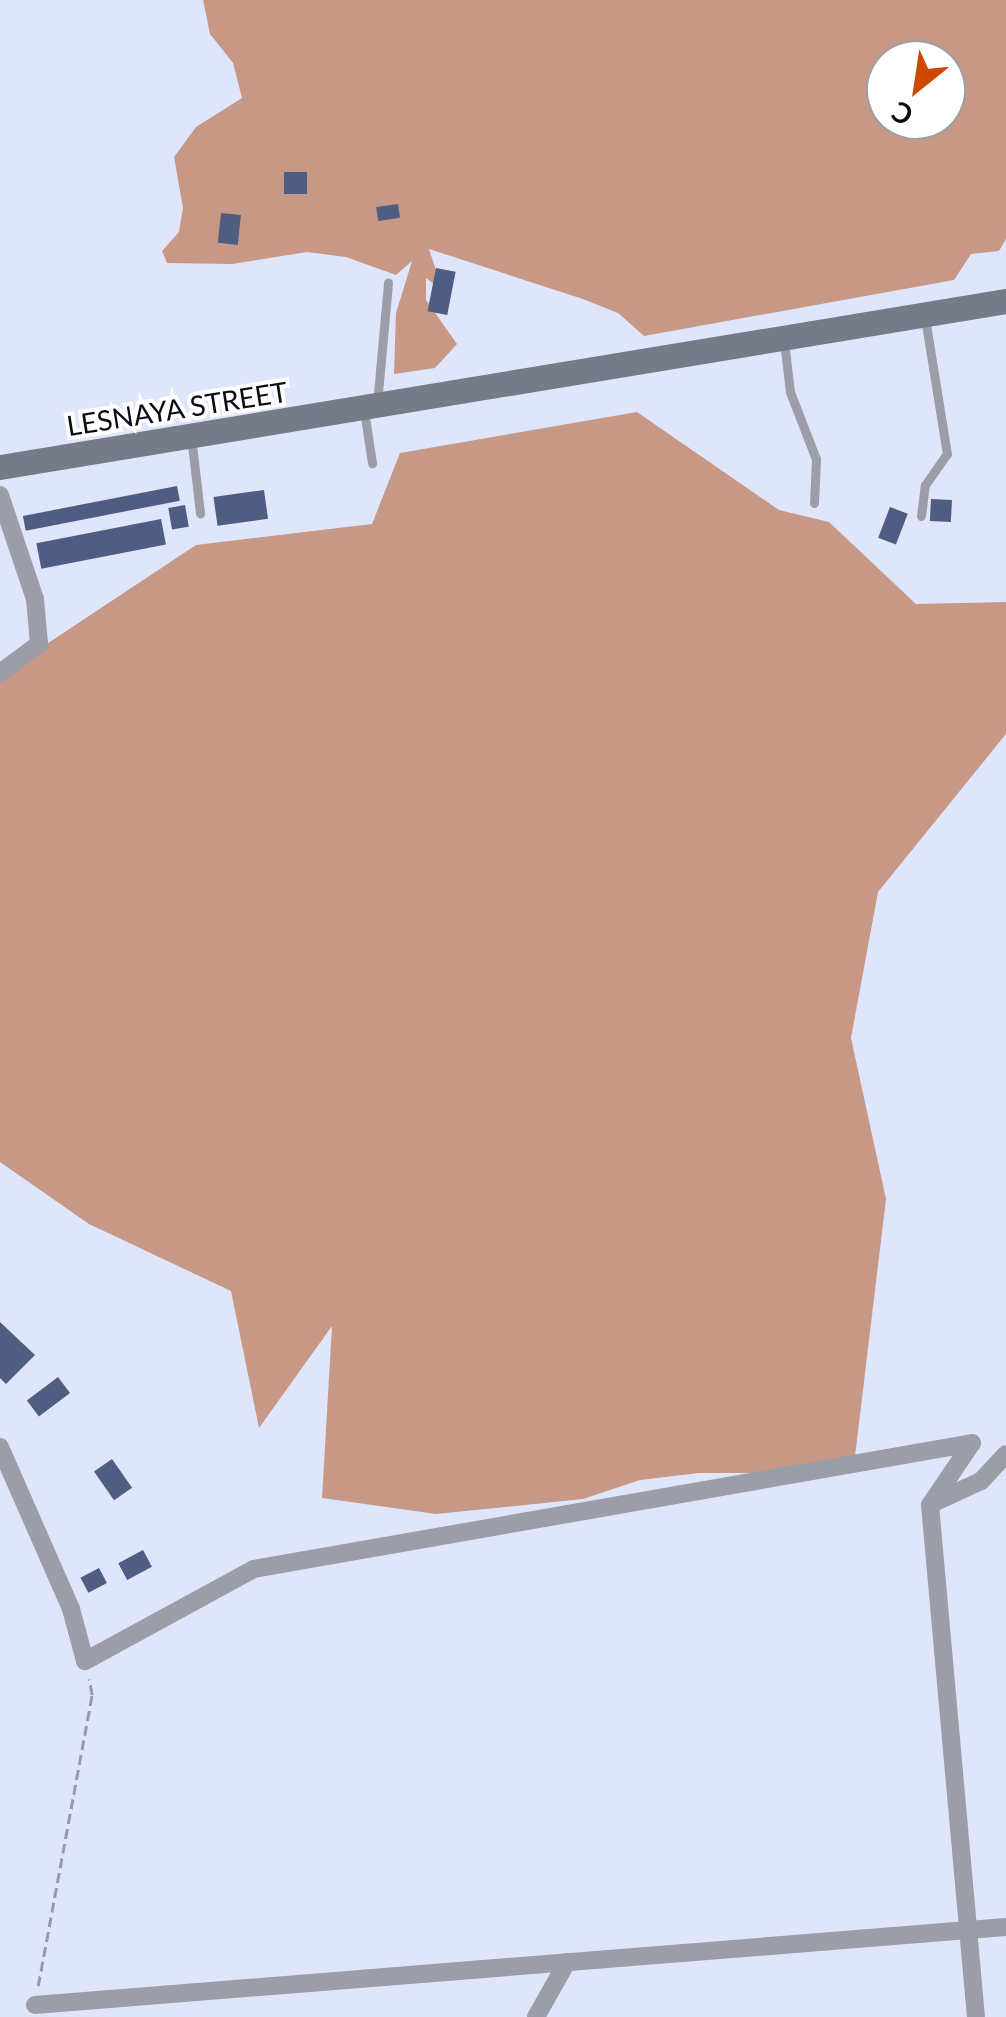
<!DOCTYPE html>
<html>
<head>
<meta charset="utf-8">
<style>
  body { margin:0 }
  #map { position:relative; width:1006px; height:2017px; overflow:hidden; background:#dfe6fb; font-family:Lato,sans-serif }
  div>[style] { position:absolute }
  .forest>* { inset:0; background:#c89887 }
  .building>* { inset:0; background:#4f5d82; transform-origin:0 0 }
  .path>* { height:2.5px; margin-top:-1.25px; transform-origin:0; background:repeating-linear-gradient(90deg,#969bab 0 10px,transparent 0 15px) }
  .lane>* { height:9px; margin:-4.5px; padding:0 4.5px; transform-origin:4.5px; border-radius:4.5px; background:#9b9ea7 }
  .street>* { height:18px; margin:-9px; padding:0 9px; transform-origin:9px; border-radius:9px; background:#9b9ea7 }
  .secondary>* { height:25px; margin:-12.5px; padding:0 12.5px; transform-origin:12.5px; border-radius:12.5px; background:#767b88 }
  span { translate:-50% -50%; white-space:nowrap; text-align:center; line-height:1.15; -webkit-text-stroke:8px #fff; paint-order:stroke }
  .street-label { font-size:28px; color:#090c12 }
  .north { position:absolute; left:866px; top:40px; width:100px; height:100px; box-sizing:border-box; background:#fff; border:2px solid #9d9ea0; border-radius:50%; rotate:210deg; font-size:28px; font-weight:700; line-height:40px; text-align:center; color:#090c12 }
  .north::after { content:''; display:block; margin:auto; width:35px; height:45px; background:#cd4900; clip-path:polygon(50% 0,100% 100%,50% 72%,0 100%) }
</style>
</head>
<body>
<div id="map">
  <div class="forest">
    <div style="clip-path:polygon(evenodd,203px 0,1006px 0,1006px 239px,999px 251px,971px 254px,954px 280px,644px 336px,618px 313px,580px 298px,429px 249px,443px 291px,426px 278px,426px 300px,457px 344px,435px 368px,394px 374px,396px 313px,412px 261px,396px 275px,346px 257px,307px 252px,232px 264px,167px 263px,162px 251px,179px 232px,183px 208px,174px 157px,196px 127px,242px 98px,233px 63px,210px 34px,203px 0,886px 60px,946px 60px,946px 120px,886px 120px,886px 60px)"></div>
    <div style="clip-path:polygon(637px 412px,779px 510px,829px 522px,916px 604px,1006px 602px,1006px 734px,878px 892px,851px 1038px,886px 1199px,853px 1473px,699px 1473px,640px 1480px,583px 1499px,436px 1514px,322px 1498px,332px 1326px,259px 1428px,231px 1291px,89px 1224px,0 1162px,0 675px,196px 545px,372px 524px,400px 453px)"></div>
  </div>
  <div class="building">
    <div style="left:284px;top:172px;width:23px;height:22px"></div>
    <div style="left:398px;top:204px;width:14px;height:22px;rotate:82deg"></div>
    <div style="left:221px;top:213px;width:20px;height:30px;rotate:6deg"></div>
    <div style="left:436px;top:268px;width:20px;height:44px;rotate:11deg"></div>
    <div style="left:177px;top:486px;width:15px;height:157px;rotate:79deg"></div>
    <div style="left:264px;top:490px;width:29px;height:51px;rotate:82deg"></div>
    <div style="left:931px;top:499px;width:21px;height:22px;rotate:3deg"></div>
    <div style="left:185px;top:505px;width:22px;height:17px;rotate:80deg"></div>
    <div style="left:890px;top:507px;width:19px;height:33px;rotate:21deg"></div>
    <div style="left:161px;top:519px;width:26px;height:127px;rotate:79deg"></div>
    <div style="clip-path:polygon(0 1322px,35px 1355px,6px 1384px,0 1378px)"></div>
    <div style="left:58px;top:1377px;width:20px;height:39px;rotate:53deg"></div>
    <div style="left:112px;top:1459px;width:35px;height:22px;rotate:55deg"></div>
    <div style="left:143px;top:1550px;width:19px;height:28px;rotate:62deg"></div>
    <div style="left:99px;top:1568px;width:17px;height:21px;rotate:62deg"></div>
  </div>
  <div class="path">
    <div style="left:38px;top:1986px;width:296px;rotate:-79.5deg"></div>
    <div style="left:92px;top:1695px;width:16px;rotate:-101deg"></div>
  </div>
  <div class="lane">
    <div style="left:784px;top:341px;width:51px;rotate:83.3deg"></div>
    <div style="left:790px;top:392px;width:72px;rotate:68.8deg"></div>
    <div style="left:816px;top:459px;width:44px;rotate:92.6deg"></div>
    <div style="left:377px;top:404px;width:122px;rotate:-84.8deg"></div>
    <div style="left:364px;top:410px;width:54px;rotate:81.4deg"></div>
    <div style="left:191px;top:436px;width:78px;rotate:83.3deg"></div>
    <div style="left:921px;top:516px;width:31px;rotate:-83deg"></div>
    <div style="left:925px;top:485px;width:38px;rotate:-55deg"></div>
    <div style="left:947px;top:454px;width:138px;rotate:-99.2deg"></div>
  </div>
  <div class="street">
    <div style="left:0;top:495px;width:110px;rotate:71.4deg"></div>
    <div style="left:35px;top:599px;width:45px;rotate:84.9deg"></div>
    <div style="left:39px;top:644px;width:49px;rotate:143.4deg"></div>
    <div style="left:0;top:1447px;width:177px;rotate:66.3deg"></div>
    <div style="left:71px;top:1609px;width:54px;rotate:74.9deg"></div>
    <div style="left:85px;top:1661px;width:192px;rotate:-28.6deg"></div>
    <div style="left:254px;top:1569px;width:729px;rotate:-9.95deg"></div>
    <div style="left:972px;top:1443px;width:75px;rotate:124.1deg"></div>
    <div style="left:930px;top:1505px;width:514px;rotate:84.87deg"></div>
    <div style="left:931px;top:1504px;width:55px;rotate:-24.7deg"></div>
    <div style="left:981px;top:1481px;width:37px;rotate:-47deg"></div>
    <div style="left:35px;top:2005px;width:974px;rotate:-4.59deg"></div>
    <div style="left:536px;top:2017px;width:63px;rotate:-60.6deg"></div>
  </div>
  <div class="secondary">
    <div style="left:0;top:467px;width:1020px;rotate:-9.37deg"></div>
  </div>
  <div class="street-label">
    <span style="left:177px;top:408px;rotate:-9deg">LESNAYA STREET</span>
  </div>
  <div class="north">С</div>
</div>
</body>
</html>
